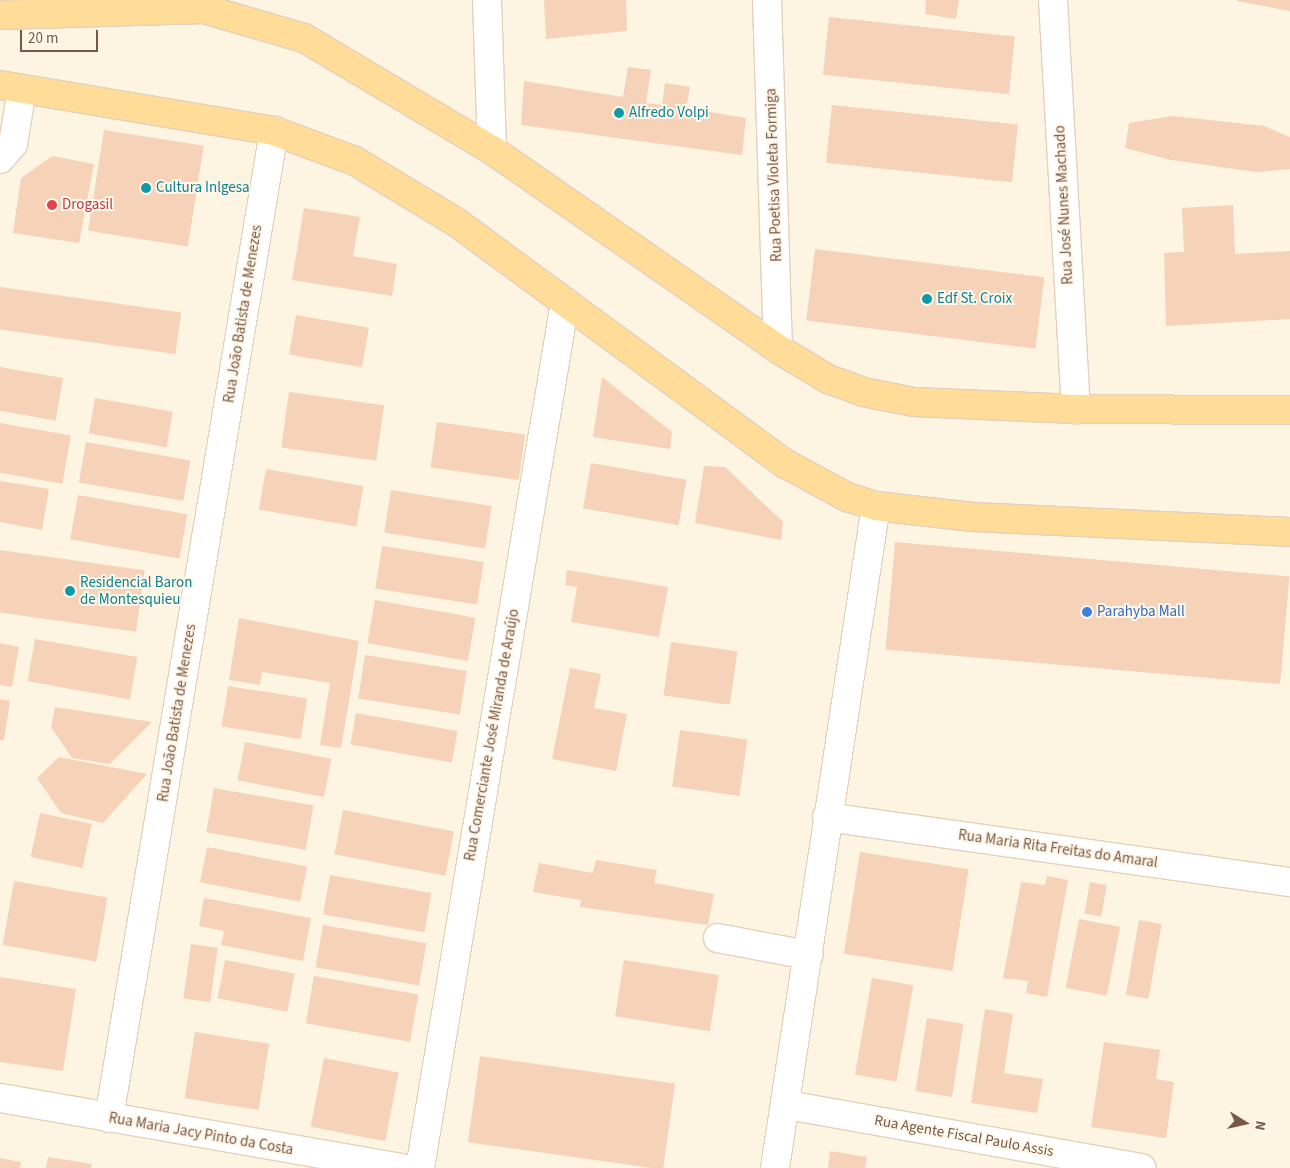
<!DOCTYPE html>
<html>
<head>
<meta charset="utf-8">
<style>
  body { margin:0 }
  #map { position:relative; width:1290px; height:1168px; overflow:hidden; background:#fef4e2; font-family:"Source Sans 3",sans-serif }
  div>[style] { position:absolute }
  .building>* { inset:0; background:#f5d2b8; transform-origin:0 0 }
  .roads { filter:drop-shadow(1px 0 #e3d0bd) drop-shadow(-1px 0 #e3d0bd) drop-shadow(0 1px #e3d0bd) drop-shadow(0 -1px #e3d0bd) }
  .minor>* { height:28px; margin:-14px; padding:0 14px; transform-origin:14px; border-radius:14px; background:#fff }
  .major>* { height:28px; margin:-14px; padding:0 14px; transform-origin:14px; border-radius:14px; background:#ffdc98 }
  .dots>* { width:14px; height:14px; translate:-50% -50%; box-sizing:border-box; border:2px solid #fff7ea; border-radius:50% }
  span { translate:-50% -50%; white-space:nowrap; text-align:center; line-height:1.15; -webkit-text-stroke:4px #fff7ea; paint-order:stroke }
  .culture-label { font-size:15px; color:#0d838f }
  .left { translate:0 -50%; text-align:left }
  .street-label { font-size:15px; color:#775947 }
  .health-label { font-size:15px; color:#be3a42 }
  .shop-label { font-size:15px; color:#366cbe }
  .north { position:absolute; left:1220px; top:1098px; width:50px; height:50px; -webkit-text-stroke:4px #fff7ea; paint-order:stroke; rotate:100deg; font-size:14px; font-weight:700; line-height:20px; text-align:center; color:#775947 }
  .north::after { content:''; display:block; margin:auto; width:18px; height:22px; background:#775947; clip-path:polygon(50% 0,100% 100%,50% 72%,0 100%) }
  .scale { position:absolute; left:20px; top:30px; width:78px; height:22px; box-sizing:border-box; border:2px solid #775947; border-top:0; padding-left:6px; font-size:15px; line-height:18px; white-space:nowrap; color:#775947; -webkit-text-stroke:4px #fff7ea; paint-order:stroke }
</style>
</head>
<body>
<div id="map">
  <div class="building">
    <div style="clip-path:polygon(544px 0,626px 0,627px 31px,546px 39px)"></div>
    <div style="clip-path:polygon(926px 0,959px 0,956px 19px,925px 14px)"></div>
    <div style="clip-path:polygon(1237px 0,1290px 0,1290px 11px,1237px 1px)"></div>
    <div style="left:829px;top:17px;width:187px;height:58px;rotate:6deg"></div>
    <div style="clip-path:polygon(628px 67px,651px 70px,646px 103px,662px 105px,665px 83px,690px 87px,686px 108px,746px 118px,742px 155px,521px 125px,524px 81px,623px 97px)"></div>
    <div style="left:832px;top:105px;width:187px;height:58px;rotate:6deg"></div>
    <div style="clip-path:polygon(1173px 116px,1264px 126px,1290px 137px,1290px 169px,1257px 172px,1171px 160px,1125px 148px,1129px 123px)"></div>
    <div style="left:104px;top:130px;width:101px;height:102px;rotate:9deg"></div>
    <div style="clip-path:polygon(52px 156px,94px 164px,79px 243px,13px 233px,21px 178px)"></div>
    <div style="clip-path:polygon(1233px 205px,1235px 254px,1290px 251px,1290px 319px,1166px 326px,1164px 253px,1184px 252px,1182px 208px)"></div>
    <div style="clip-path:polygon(304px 208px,360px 217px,353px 256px,397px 264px,392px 296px,292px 280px)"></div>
    <div style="left:815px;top:249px;width:231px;height:72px;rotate:7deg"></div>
    <div style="left:0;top:287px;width:183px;height:42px;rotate:8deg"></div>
    <div style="left:296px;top:315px;width:74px;height:40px;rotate:10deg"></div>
    <div style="left:0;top:367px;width:64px;height:43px;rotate:10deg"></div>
    <div style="clip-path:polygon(602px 377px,672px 432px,670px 449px,593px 437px)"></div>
    <div style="left:289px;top:392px;width:96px;height:56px;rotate:8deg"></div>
    <div style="left:95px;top:398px;width:79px;height:36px;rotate:10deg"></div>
    <div style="left:437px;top:422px;width:89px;height:46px;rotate:8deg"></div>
    <div style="left:0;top:423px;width:72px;height:49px;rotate:10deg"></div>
    <div style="left:86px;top:442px;width:106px;height:41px;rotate:10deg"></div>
    <div style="left:591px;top:463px;width:97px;height:46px;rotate:10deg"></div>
    <div style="clip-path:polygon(704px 466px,725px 467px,783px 522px,781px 540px,695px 523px)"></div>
    <div style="left:266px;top:469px;width:99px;height:41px;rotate:10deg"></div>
    <div style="clip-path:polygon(0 481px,49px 489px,42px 530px,0 522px)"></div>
    <div style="left:391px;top:490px;width:102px;height:43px;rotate:9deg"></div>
    <div style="left:78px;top:495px;width:111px;height:45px;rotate:10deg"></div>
    <div style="left:895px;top:542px;width:396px;height:108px;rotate:5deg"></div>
    <div style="left:382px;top:546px;width:103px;height:43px;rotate:9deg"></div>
    <div style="left:0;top:550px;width:146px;height:62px;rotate:8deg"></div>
    <div style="clip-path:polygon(567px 570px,668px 587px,659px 637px,571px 622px,577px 587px,565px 585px)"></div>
    <div style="left:375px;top:600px;width:102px;height:44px;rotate:10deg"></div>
    <div style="clip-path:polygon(239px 618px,359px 641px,341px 748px,320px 745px,330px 683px,262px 672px,260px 685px,229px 680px)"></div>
    <div style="left:35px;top:639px;width:104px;height:43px;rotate:10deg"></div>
    <div style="left:671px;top:642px;width:67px;height:54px;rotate:8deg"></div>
    <div style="clip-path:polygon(0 643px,19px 647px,12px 687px,0 685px)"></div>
    <div style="left:365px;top:655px;width:103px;height:44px;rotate:9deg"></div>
    <div style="clip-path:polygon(570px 668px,601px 674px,594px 708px,627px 714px,616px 771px,552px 759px)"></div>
    <div style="left:228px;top:686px;width:80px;height:41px;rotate:9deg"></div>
    <div style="clip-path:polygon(0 699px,10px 701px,4px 740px,0 740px)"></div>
    <div style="clip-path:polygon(55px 707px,152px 722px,110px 764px,72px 758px,51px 727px)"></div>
    <div style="left:356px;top:713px;width:103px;height:32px;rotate:10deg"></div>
    <div style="left:680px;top:730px;width:68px;height:57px;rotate:8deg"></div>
    <div style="left:245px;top:742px;width:88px;height:39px;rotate:11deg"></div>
    <div style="clip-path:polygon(59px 757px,147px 774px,103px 823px,61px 813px,37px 778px)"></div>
    <div style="left:214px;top:788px;width:101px;height:45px;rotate:10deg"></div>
    <div style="left:343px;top:810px;width:113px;height:45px;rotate:11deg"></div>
    <div style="left:40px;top:813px;width:53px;height:45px;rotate:12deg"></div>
    <div style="left:207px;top:847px;width:102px;height:36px;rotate:11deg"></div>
    <div style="left:860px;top:852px;width:110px;height:103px;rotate:9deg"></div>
    <div style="clip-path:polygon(596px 860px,657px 870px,654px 883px,714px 894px,708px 925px,580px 907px,581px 900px,533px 892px,539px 863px,593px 873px)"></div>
    <div style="left:330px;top:875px;width:103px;height:40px;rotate:10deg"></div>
    <div style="clip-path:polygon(1047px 876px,1068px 880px,1047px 997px,1026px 993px,1028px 981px,1003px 978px,1021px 882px,1045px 885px)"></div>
    <div style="left:14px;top:881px;width:95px;height:65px;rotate:10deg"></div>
    <div style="left:1090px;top:882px;width:17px;height:32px;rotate:10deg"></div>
    <div style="clip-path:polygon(204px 898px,311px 918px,303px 961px,221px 945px,224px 931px,199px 926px)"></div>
    <div style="left:1079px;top:919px;width:42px;height:70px;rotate:11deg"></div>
    <div style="left:1139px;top:920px;width:23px;height:76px;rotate:10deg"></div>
    <div style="left:323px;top:925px;width:105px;height:43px;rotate:10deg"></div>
    <div style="left:191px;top:944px;width:27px;height:55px;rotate:8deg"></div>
    <div style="left:225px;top:960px;width:71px;height:39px;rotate:11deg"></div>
    <div style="left:624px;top:960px;width:96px;height:57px;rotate:9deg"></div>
    <div style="left:314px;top:976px;width:106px;height:48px;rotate:10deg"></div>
    <div style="clip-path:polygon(0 977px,76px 989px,63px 1071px,0 1062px)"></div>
    <div style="left:872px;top:978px;width:42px;height:98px;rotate:10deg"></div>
    <div style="clip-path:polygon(985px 1009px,1013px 1014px,1004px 1073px,1043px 1079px,1037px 1113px,971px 1103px)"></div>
    <div style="left:927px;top:1018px;width:37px;height:74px;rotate:9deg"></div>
    <div style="left:195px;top:1032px;width:75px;height:67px;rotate:9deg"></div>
    <div style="clip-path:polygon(1104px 1042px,1160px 1050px,1156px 1079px,1174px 1082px,1166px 1138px,1091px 1127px)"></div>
    <div style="left:480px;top:1056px;width:197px;height:87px;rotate:8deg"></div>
    <div style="left:324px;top:1058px;width:76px;height:70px;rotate:11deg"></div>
    <div style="clip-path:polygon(830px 1151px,867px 1157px,865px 1168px,828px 1168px)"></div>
    <div style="clip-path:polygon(48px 1157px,92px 1164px,91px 1168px,46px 1168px)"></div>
    <div style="clip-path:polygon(0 1158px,21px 1162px,20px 1168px,0 1168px)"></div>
  </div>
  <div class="roads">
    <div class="minor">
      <div style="left:487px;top:0;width:150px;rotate:88.1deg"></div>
      <div style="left:767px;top:0;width:349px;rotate:88.2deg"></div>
      <div style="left:1053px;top:0;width:410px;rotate:86.8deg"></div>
      <div style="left:0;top:159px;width:20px;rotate:-49deg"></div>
      <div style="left:13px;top:144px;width:56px;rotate:-80.7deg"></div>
      <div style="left:827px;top:817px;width:468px;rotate:8deg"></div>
      <div style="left:718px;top:938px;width:92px;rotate:10.7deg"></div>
      <div style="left:0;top:1098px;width:408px;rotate:9.9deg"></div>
      <div style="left:787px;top:1105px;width:360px;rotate:10.1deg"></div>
      <div style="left:109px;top:1118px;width:1001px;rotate:-80.51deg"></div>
      <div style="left:420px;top:1168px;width:878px;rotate:-80.49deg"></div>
      <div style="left:775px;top:1168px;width:670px;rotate:-81.33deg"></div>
    </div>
    <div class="major">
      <div style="left:0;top:15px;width:204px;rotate:-1.7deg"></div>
      <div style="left:204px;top:9px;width:104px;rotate:16.2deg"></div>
      <div style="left:304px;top:38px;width:219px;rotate:30.8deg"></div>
      <div style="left:492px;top:150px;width:348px;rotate:34.8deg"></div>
      <div style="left:778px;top:349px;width:58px;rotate:31deg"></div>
      <div style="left:828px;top:379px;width:37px;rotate:20deg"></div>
      <div style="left:863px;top:392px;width:52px;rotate:11.1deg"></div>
      <div style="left:914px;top:402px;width:162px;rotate:2.5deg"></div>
      <div style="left:1076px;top:409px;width:214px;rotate:0.3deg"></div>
      <div style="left:0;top:85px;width:278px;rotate:9.5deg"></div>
      <div style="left:274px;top:131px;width:86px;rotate:20.3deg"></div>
      <div style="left:355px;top:161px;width:118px;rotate:31.1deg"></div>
      <div style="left:456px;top:222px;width:409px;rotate:36.3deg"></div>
      <div style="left:786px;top:464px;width:69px;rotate:28.4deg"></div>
      <div style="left:847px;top:497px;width:30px;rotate:17deg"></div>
      <div style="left:876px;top:506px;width:97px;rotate:6.5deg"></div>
      <div style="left:972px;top:517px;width:318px;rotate:2.7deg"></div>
    </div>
  </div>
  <div class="dots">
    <div style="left:619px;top:113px;background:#0f9aa8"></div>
    <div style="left:146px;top:188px;background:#0f9aa8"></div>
    <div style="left:52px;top:205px;background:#e0444e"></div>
    <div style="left:927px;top:299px;background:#0f9aa8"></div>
    <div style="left:70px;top:591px;background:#0f9aa8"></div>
    <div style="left:1087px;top:612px;background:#3f7fe0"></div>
  </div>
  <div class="culture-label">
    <span class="left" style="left:629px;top:113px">Alfredo Volpi</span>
    <span class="left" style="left:156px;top:188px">Cultura Inlgesa</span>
    <span class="left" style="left:937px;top:299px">Edf St. Croix</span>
    <span class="left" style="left:80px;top:591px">Residencial Baron<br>de Montesquieu</span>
  </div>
  <div class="street-label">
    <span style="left:774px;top:175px;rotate:-92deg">Rua Poetisa Violeta Formiga</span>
    <span style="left:1064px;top:205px;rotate:-93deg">Rua José Nunes Machado</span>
    <span style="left:243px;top:314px;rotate:-81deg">Rua João Batista de Menezes</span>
    <span style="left:177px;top:713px;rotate:-81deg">Rua João Batista de Menezes</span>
    <span style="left:492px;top:735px;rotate:-80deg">Rua Comerciante José Miranda de Araújo</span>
    <span style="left:1058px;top:849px;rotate:8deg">Rua Maria Rita Freitas do Amaral</span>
    <span style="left:201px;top:1134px;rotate:10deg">Rua Maria Jacy Pinto da Costa</span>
    <span style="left:964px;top:1136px;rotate:10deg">Rua Agente Fiscal Paulo Assis</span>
  </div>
  <div class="health-label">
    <span class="left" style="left:62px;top:205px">Drogasil</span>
  </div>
  <div class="shop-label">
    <span class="left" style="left:1097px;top:612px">Parahyba Mall</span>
  </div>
  <div class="north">N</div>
  <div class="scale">20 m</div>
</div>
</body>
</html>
